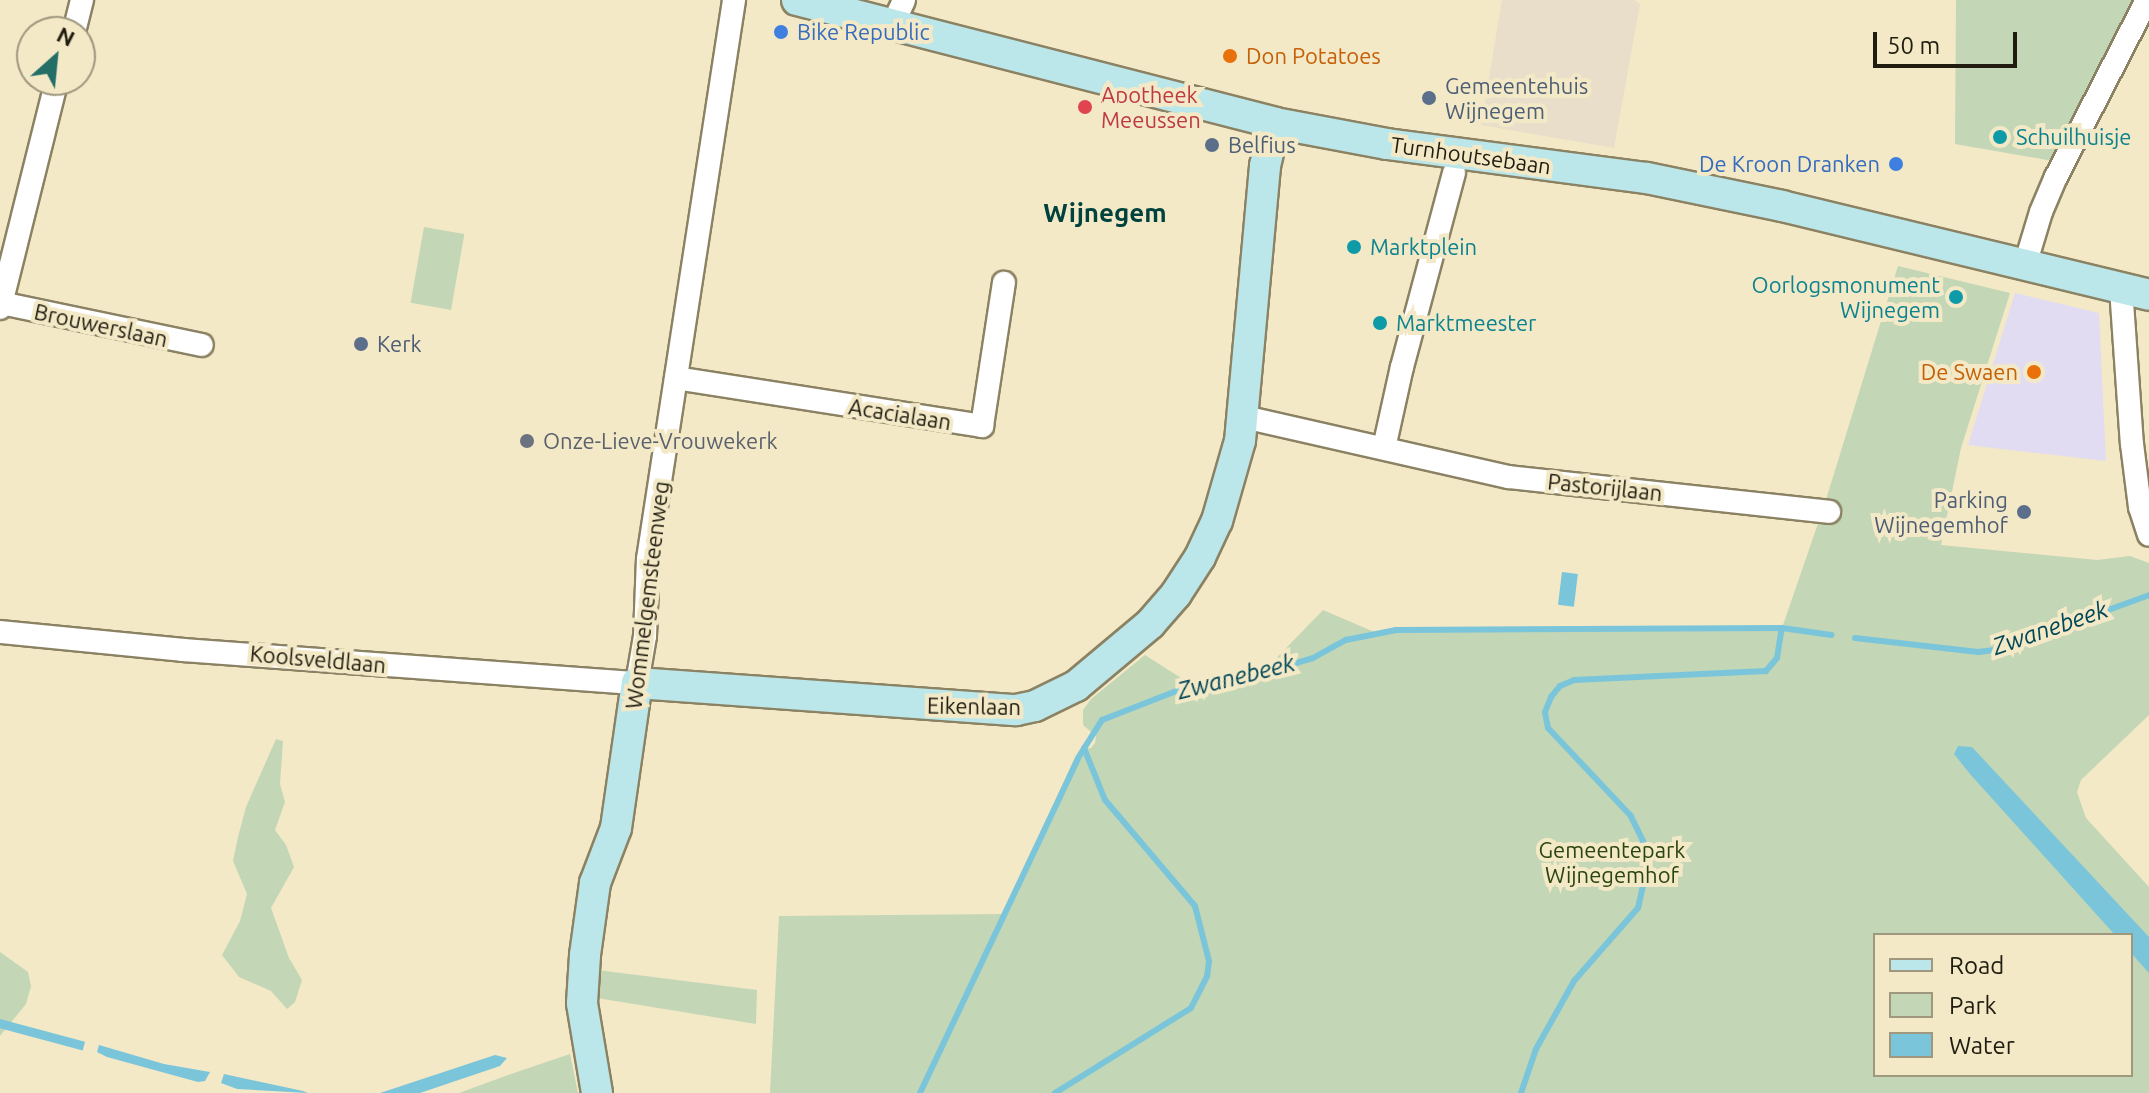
<!DOCTYPE html>
<html>
<head>
<meta charset="utf-8">
<style>
  body { margin:0 }
  #map { position:relative; width:2149px; height:1093px; overflow:hidden; background:#f3e9c7; font-family:Ubuntu,sans-serif }
  div>[style] { position:absolute }
  .commercial>* { inset:0; background:#e1dcf2 }
  .education>* { inset:0; background:#e8dec9 }
  .green>* { inset:0; background:#c3d6b5; transform-origin:0 0 }
  .water>* { inset:0; background:#7bc5db; transform-origin:0 0 }
  .stream>* { height:6px; margin:-3px; padding:0 3px; transform-origin:3px; border-radius:3px; background:#7bc5db }
  .roads { filter:drop-shadow(2px 0 #8b8263) drop-shadow(-2px 0 #8b8263) drop-shadow(0 2px #8b8263) drop-shadow(0 -2px #8b8263) }
  .street>* { height:22px; margin:-11px; padding:0 11px; transform-origin:11px; border-radius:11px; background:#fff }
  .secondary>* { height:30px; margin:-15px; padding:0 15px; transform-origin:15px; border-radius:15px; background:#bbe7ea }
  .dots>* { width:22px; height:22px; translate:-50% -50%; box-sizing:border-box; border:4px solid #f3e9c7; border-radius:50% }
  span { translate:-50% -50%; white-space:nowrap; text-align:center; line-height:1.15; -webkit-text-stroke:8px #f3e9c7; paint-order:stroke }
  .shop-label { font-size:22px; color:#366cbe }
  .left { translate:0 -50%; text-align:left }
  .right { translate:-100% -50%; text-align:right }
  .food-label { font-size:22px; color:#c56008 }
  .service-label { font-size:22px; color:#4e5e75 }
  .health-label { font-size:22px; color:#be3a42 }
  .culture-label { font-size:22px; color:#0d838f }
  .street-label { font-size:22px; color:#201c10 }
  .worship-label { font-size:22px; color:#5b616d }
  .park-label { font-size:22px; color:#2a450d }
  .water-label { font-size:24px; color:#024757; font-style:italic }
  .quarter-label { font-size:26px; color:#00423e; font-weight:700 }
  .legend { position:absolute; left:1873px; top:933px; width:260px; height:144px; box-sizing:border-box; background:#f3e9c7; border:2px solid #9f977e; margin:0; padding:10px 14px; list-style:none; font-size:24px; color:#201c10 }
  .legend li { display:flex; align-items:center; gap:16px; height:40px }
  .legend b { width:40px; border:2px solid #9f977e }
  .north { position:absolute; left:16px; top:16px; width:80px; height:80px; box-sizing:border-box; background:#f3e9c7; border:2px solid #9f977e; border-radius:50%; rotate:27deg; font-size:22px; font-weight:700; line-height:32px; text-align:center; color:#201c10 }
  .north::after { content:''; display:block; margin:auto; width:28px; height:36px; background:#246e68; clip-path:polygon(50% 0,100% 100%,50% 72%,0 100%) }
  .scale { position:absolute; left:1873px; top:32px; width:144px; height:36px; box-sizing:border-box; border:4px solid #201c10; border-top:0; padding-left:10px; font-size:24px; line-height:28px; white-space:nowrap; color:#201c10; -webkit-text-stroke:6px #f3e9c7; paint-order:stroke }
</style>
</head>
<body>
<div id="map">
  <div class="commercial">
    <div style="clip-path:polygon(2015px 293px,2099px 313px,2106px 461px,1968px 445px)"></div>
  </div>
  <div class="education">
    <div style="clip-path:polygon(1502px 0,1634px 0,1640px 4px,1614px 148px,1481px 125px)"></div>
  </div>
  <div class="green">
    <div style="clip-path:polygon(1956px 0,2138px 0,2053px 161px,1955px 144px)"></div>
    <div style="left:424px;top:227px;width:41px;height:77px;rotate:10deg"></div>
    <div style="clip-path:polygon(evenodd,1898px 266px,2010px 293px,1961px 448px,1941px 545px,2097px 560px,2130px 556px,2149px 563px,2149px 715px,2081px 780px,2077px 792px,2086px 818px,2149px 887px,2149px 1093px,770px 1093px,779px 916px,1004px 914px,1074px 759px,1080px 750px,1091px 748px,1095px 743px,1096px 736px,1083px 725px,1083px 710px,1091px 699px,1145px 655px,1192px 685px,1262px 673px,1323px 610px,1379px 634px,1396px 630px,1782px 628px,1824px 506px,1898px 266px,1875px 935px,2131px 935px,2131px 1075px,1875px 1075px,1875px 935px)"></div>
    <div style="clip-path:polygon(276px 739px,283px 741px,280px 784px,285px 802px,275px 830px,286px 845px,294px 867px,271px 908px,289px 958px,302px 980px,295px 1002px,287px 1009px,271px 991px,239px 977px,222px 955px,240px 921px,247px 894px,233px 861px,238px 837px,246px 807px)"></div>
    <div style="clip-path:polygon(0 952px,28px 972px,31px 986px,26px 1004px,0 1036px)"></div>
    <div style="clip-path:polygon(597px 970px,757px 990px,756px 1024px,597px 998px)"></div>
    <div style="clip-path:polygon(570px 1054px,578px 1093px,459px 1093px,508px 1075px)"></div>
  </div>
  <div class="water">
    <div style="left:1562px;top:572px;width:16px;height:33px;rotate:7deg"></div>
    <div style="clip-path:polygon(1958px 746px,1972px 747px,2149px 937px,2149px 973px,2131px 953px,2131px 935px,2115px 935px,1970px 774px,1954px 754px)"></div>
    <div style="left:0;top:1019px;width:88px;height:9px;rotate:15deg"></div>
    <div style="clip-path:polygon(99px 1045px,164px 1064px,210px 1072px,205px 1081px,198px 1082px,107px 1057px,97px 1052px)"></div>
    <div style="clip-path:polygon(495px 1055px,507px 1058px,500px 1066px,420px 1093px,380px 1093px)"></div>
    <div style="clip-path:polygon(224px 1074px,303px 1091px,308px 1093px,237px 1089px,221px 1083px)"></div>
  </div>
  <div class="stream">
    <div style="left:1855px;top:638px;width:124px;rotate:6.5deg"></div>
    <div style="left:1978px;top:652px;width:23px;rotate:-7deg"></div>
    <div style="left:2001px;top:649px;width:158px;rotate:-20deg"></div>
    <div style="left:920px;top:1093px;width:370px;rotate:-64.7deg"></div>
    <div style="left:1078px;top:758px;width:45px;rotate:-57.7deg"></div>
    <div style="left:1102px;top:720px;width:97px;rotate:-21.3deg"></div>
    <div style="left:1192px;top:685px;width:71px;rotate:-9.7deg"></div>
    <div style="left:1262px;top:673px;width:53px;rotate:-16.4deg"></div>
    <div style="left:1313px;top:658px;width:38px;rotate:-29deg"></div>
    <div style="left:1346px;top:640px;width:51px;rotate:-11.3deg"></div>
    <div style="left:1396px;top:630px;width:386px;rotate:-0.3deg"></div>
    <div style="left:1782px;top:628px;width:50px;rotate:8deg"></div>
    <div style="left:1055px;top:1093px;width:160px;rotate:-32deg"></div>
    <div style="left:1191px;top:1008px;width:36px;rotate:-63deg"></div>
    <div style="left:1207px;top:976px;width:15px;rotate:-82deg"></div>
    <div style="left:1209px;top:961px;width:57px;rotate:-104.3deg"></div>
    <div style="left:1195px;top:906px;width:139px;rotate:-130.3deg"></div>
    <div style="left:1105px;top:800px;width:56px;rotate:-112deg"></div>
    <div style="left:1521px;top:1093px;width:46px;rotate:-71.2deg"></div>
    <div style="left:1536px;top:1049px;width:78px;rotate:-60.8deg"></div>
    <div style="left:1574px;top:981px;width:97px;rotate:-48.8deg"></div>
    <div style="left:1638px;top:908px;width:41px;rotate:-77.3deg"></div>
    <div style="left:1647px;top:868px;width:27px;rotate:-98deg"></div>
    <div style="left:1643px;top:841px;width:28px;rotate:-116deg"></div>
    <div style="left:1631px;top:816px;width:121px;rotate:-133.3deg"></div>
    <div style="left:1548px;top:728px;width:16px;rotate:-101deg"></div>
    <div style="left:1545px;top:712px;width:16px;rotate:-68deg"></div>
    <div style="left:1551px;top:697px;width:14px;rotate:-51deg"></div>
    <div style="left:1560px;top:686px;width:15px;rotate:-23deg"></div>
    <div style="left:1574px;top:680px;width:192px;rotate:-2.7deg"></div>
    <div style="left:1766px;top:671px;width:17px;rotate:-50deg"></div>
    <div style="left:1777px;top:658px;width:30px;rotate:-81deg"></div>
  </div>
  <div class="roads">
    <div class="street">
      <div style="left:893px;top:24px;width:26px;rotate:-65deg"></div>
      <div style="left:74px;top:32px;width:33px;rotate:-76deg"></div>
      <div style="left:2025px;top:265px;width:55px;rotate:-73.2deg"></div>
      <div style="left:2041px;top:212px;width:38px;rotate:-67deg"></div>
      <div style="left:2056px;top:177px;width:199px;rotate:-62.8deg"></div>
      <div style="left:2121px;top:288px;width:156px;rotate:86deg"></div>
      <div style="left:2132px;top:444px;width:64px;rotate:82.8deg"></div>
      <div style="left:2140px;top:507px;width:29px;rotate:72deg"></div>
      <div style="left:1px;top:303px;width:205px;rotate:11.8deg"></div>
      <div style="left:0;top:308px;width:235px;rotate:-76deg"></div>
      <div style="left:676px;top:378px;width:310px;rotate:8.9deg"></div>
      <div style="left:982px;top:426px;width:145px;rotate:-81.3deg"></div>
      <div style="left:1244px;top:417px;width:272px;rotate:12.8deg"></div>
      <div style="left:1509px;top:477px;width:322px;rotate:6.2deg"></div>
      <div style="left:1384px;top:448px;width:83px;rotate:-77.5deg"></div>
      <div style="left:1402px;top:367px;width:201px;rotate:-75deg"></div>
      <div style="left:0;top:632px;width:184px;rotate:5.6deg"></div>
      <div style="left:183px;top:650px;width:455px;rotate:4.2deg"></div>
      <div style="left:637px;top:683px;width:48px;rotate:-80.3deg"></div>
      <div style="left:645px;top:636px;width:77px;rotate:-87.8deg"></div>
      <div style="left:648px;top:559px;width:566px;rotate:-81.25deg"></div>
    </div>
    <div class="secondary">
      <div style="left:797px;top:0;width:494px;rotate:14.4deg"></div>
      <div style="left:1275px;top:123px;width:114px;rotate:10.6deg"></div>
      <div style="left:1387px;top:144px;width:262px;rotate:7.5deg"></div>
      <div style="left:1647px;top:178px;width:138px;rotate:11.7deg"></div>
      <div style="left:1782px;top:206px;width:378px;rotate:13.6deg"></div>
      <div style="left:597px;top:1093px;width:91px;rotate:-99.5deg"></div>
      <div style="left:582px;top:1003px;width:48px;rotate:-86.4deg"></div>
      <div style="left:585px;top:955px;width:73px;rotate:-82.1deg"></div>
      <div style="left:595px;top:883px;width:59px;rotate:-69.1deg"></div>
      <div style="left:616px;top:828px;width:147px;rotate:-81.8deg"></div>
      <div style="left:637px;top:683px;width:380px;rotate:4.1deg"></div>
      <div style="left:1016px;top:710px;width:19px;rotate:-12deg"></div>
      <div style="left:1035px;top:706px;width:46px;rotate:-26deg"></div>
      <div style="left:1076px;top:686px;width:97px;rotate:-40deg"></div>
      <div style="left:1150px;top:624px;width:40px;rotate:-49deg"></div>
      <div style="left:1176px;top:594px;width:44px;rotate:-57deg"></div>
      <div style="left:1200px;top:557px;width:40px;rotate:-65deg"></div>
      <div style="left:1217px;top:521px;width:83px;rotate:-74deg"></div>
      <div style="left:1240px;top:441px;width:276px;rotate:-84.8deg"></div>
      <div style="left:1265px;top:166px;width:44px;rotate:-76.9deg"></div>
    </div>
  </div>
  <div class="dots">
    <div style="left:781px;top:32px;background:#3f7fe0"></div>
    <div style="left:1230px;top:56px;background:#e8710a"></div>
    <div style="left:1429px;top:98px;background:#5c6f8a"></div>
    <div style="left:1085px;top:107px;background:#e0444e"></div>
    <div style="left:2000px;top:137px;background:#0f9aa8"></div>
    <div style="left:1212px;top:145px;background:#5c6f8a"></div>
    <div style="left:1896px;top:164px;background:#3f7fe0"></div>
    <div style="left:1354px;top:247px;background:#0f9aa8"></div>
    <div style="left:1956px;top:297px;background:#0f9aa8"></div>
    <div style="left:1380px;top:323px;background:#0f9aa8"></div>
    <div style="left:361px;top:344px;background:#5c6f8a"></div>
    <div style="left:2034px;top:372px;background:#e8710a"></div>
    <div style="left:527px;top:441px;background:#6b7280"></div>
    <div style="left:2024px;top:512px;background:#5c6f8a"></div>
  </div>
  <div class="shop-label">
    <span class="left" style="left:797px;top:32px">Bike Republic</span>
    <span class="right" style="left:1880px;top:164px">De Kroon Dranken</span>
  </div>
  <div class="food-label">
    <span class="left" style="left:1246px;top:56px">Don Potatoes</span>
    <span class="right" style="left:2018px;top:372px">De Swaen</span>
  </div>
  <div class="service-label">
    <span class="left" style="left:1445px;top:98px">Gemeentehuis<br>Wijnegem</span>
    <span class="left" style="left:1228px;top:145px">Belfius</span>
    <span class="left" style="left:377px;top:344px">Kerk</span>
    <span class="right" style="left:2008px;top:512px">Parking<br>Wijnegemhof</span>
  </div>
  <div class="health-label">
    <span class="left" style="left:1101px;top:107px">Apotheek<br>Meeussen</span>
  </div>
  <div class="culture-label">
    <span class="left" style="left:2016px;top:137px">Schuilhuisje</span>
    <span class="left" style="left:1370px;top:247px">Marktplein</span>
    <span class="right" style="left:1940px;top:297px">Oorlogsmonument<br>Wijnegem</span>
    <span class="left" style="left:1396px;top:323px">Marktmeester</span>
  </div>
  <div class="street-label">
    <span style="left:1471px;top:155px;rotate:8deg">Turnhoutsebaan</span>
    <span style="left:101px;top:325px;rotate:12deg">Brouwerslaan</span>
    <span style="left:900px;top:414px;rotate:9deg">Acacialaan</span>
    <span style="left:1605px;top:487px;rotate:6deg">Pastorijlaan</span>
    <span style="left:647px;top:595px;rotate:-83deg">Wommelgemsteenweg</span>
    <span style="left:318px;top:659px;rotate:5deg">Koolsveldlaan</span>
    <span style="left:974px;top:706px;rotate:1deg">Eikenlaan</span>
  </div>
  <div class="worship-label">
    <span class="left" style="left:543px;top:441px">Onze-Lieve-Vrouwekerk</span>
  </div>
  <div class="park-label">
    <span style="left:1612px;top:862px">Gemeentepark<br>Wijnegemhof</span>
  </div>
  <div class="water-label">
    <span style="left:2050px;top:628px;rotate:-19deg">Zwanebeek</span>
    <span style="left:1236px;top:677px;rotate:-14deg">Zwanebeek</span>
  </div>
  <div class="quarter-label">
    <span style="left:1105px;top:213px">Wijnegem</span>
  </div>
  <ul class="legend">
  <li><b style="height:10px;background:#bbe7ea"></b>Road</li>
  <li><b style="height:22px;background:#c3d6b5"></b>Park</li>
  <li><b style="height:22px;background:#7bc5db"></b>Water</li>
  </ul>
  <div class="north">N</div>
  <div class="scale">50 m</div>
</div>
</body>
</html>
